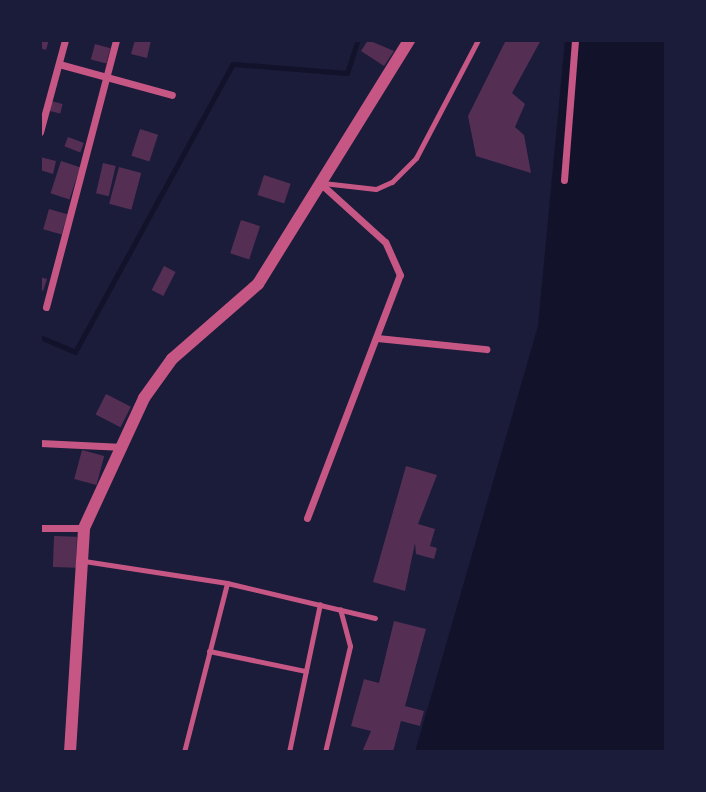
<!DOCTYPE html>
<html>
<head>
<meta charset="utf-8">
<style>
  body { margin:0 }
  #map { position:relative; width:706px; height:792px; overflow:hidden; background:#1b1b3a; font-family:"Exo 2",sans-serif }
  div>[style] { position:absolute }
  .water>* { inset:0; background:#12122b }
  .stream>* { height:5px; margin:-2.5px; padding:0 2.5px; transform-origin:2.5px; border-radius:2.5px; background:#12122b }
  .building>* { inset:0; background:#542f53; transform-origin:0 0 }
  .service>* { height:5px; margin:-2.5px; padding:0 2.5px; transform-origin:2.5px; border-radius:2.5px; background:#c65784 }
  .minor>* { height:7px; margin:-3.5px; padding:0 3.5px; transform-origin:3.5px; border-radius:3.5px; background:#c65784 }
  .tertiary>* { height:12px; margin:-6px; padding:0 6px; transform-origin:6px; border-radius:6px; background:#c65784 }
  span { translate:-50% -50%; white-space:nowrap; text-align:center; line-height:1.15; -webkit-text-stroke:7px #1b1b3a; paint-order:stroke }
  .frame { position:absolute; inset:0; border:42px solid #1b1b3a; pointer-events:none }
</style>
</head>
<body>
<div id="map">
  <div class="water">
    <div style="clip-path:polygon(565px 40px,666px 40px,666px 752px,415px 752px,538px 326px)"></div>
  </div>
  <div class="stream">
    <div style="left:40px;top:337px;width:38px;rotate:23deg"></div>
    <div style="left:75px;top:352px;width:328px;rotate:-61.3deg"></div>
    <div style="left:233px;top:64px;width:114px;rotate:4.5deg"></div>
    <div style="left:347px;top:73px;width:35px;rotate:-72deg"></div>
  </div>
  <div class="building">
    <div style="clip-path:polygon(40px 40px,49px 40px,46px 50px,40px 48px)"></div>
    <div style="clip-path:polygon(135px 40px,151px 40px,147px 58px,131px 54px)"></div>
    <div style="clip-path:polygon(368px 40px,394px 51px,384px 66px,361px 51px)"></div>
    <div style="clip-path:polygon(506px 40px,541px 40px,512px 93px,525px 104px,515px 127px,524px 135px,531px 173px,476px 156px,468px 116px)"></div>
    <div style="left:95px;top:44px;width:16px;height:16px;rotate:15deg"></div>
    <div style="left:51px;top:101px;width:12px;height:10px;rotate:14deg"></div>
    <div style="left:140px;top:129px;width:19px;height:28px;rotate:18deg"></div>
    <div style="left:68px;top:137px;width:17px;height:10px;rotate:21deg"></div>
    <div style="clip-path:polygon(40px 157px,56px 161px,53px 174px,40px 170px)"></div>
    <div style="left:61px;top:161px;width:20px;height:34px;rotate:18deg"></div>
    <div style="left:103px;top:163px;width:13px;height:31px;rotate:13deg"></div>
    <div style="left:119px;top:167px;width:23px;height:38px;rotate:15deg"></div>
    <div style="left:264px;top:175px;width:28px;height:21px;rotate:18deg"></div>
    <div style="left:49px;top:209px;width:19px;height:21px;rotate:16deg"></div>
    <div style="left:241px;top:220px;width:20px;height:35px;rotate:18deg"></div>
    <div style="left:164px;top:266px;width:13px;height:27px;rotate:27deg"></div>
    <div style="clip-path:polygon(40px 277px,47px 279px,43px 291px,40px 290px)"></div>
    <div style="left:106px;top:394px;width:28px;height:23px;rotate:27deg"></div>
    <div style="left:82px;top:450px;width:23px;height:30px;rotate:15deg"></div>
    <div style="clip-path:polygon(406px 466px,437px 475px,418px 524px,435px 529px,430px 546px,437px 548px,434px 559px,416px 554px,415px 543px,405px 591px,373px 582px)"></div>
    <div style="left:54px;top:536px;width:23px;height:31px;rotate:2deg"></div>
    <div style="clip-path:polygon(394px 621px,426px 629px,405px 706px,424px 711px,420px 726px,401px 721px,393px 752px,362px 752px,371px 731px,351px 726px,364px 679px,379px 683px)"></div>
  </div>
  <div class="service">
    <div style="left:323px;top:183px;width:53px;rotate:6.5deg"></div>
    <div style="left:376px;top:189px;width:17px;rotate:-24deg"></div>
    <div style="left:392px;top:182px;width:34px;rotate:-45deg"></div>
    <div style="left:416px;top:158px;width:133px;rotate:-62.3deg"></div>
    <div style="left:84px;top:561px;width:145px;rotate:8.7deg"></div>
    <div style="left:227px;top:583px;width:152px;rotate:13.3deg"></div>
    <div style="left:209px;top:651px;width:99px;rotate:11.7deg"></div>
    <div style="left:184px;top:752px;width:174px;rotate:-75.7deg"></div>
    <div style="left:289px;top:752px;width:151px;rotate:-78.2deg"></div>
    <div style="left:325px;top:752px;width:109px;rotate:-76.7deg"></div>
    <div style="left:350px;top:646px;width:38px;rotate:-105deg"></div>
  </div>
  <div class="minor">
    <div style="left:59px;top:64px;width:117px;rotate:15.3deg"></div>
    <div style="left:40px;top:132px;width:95px;rotate:-74.8deg"></div>
    <div style="left:564px;top:180px;width:140px;rotate:-85.5deg"></div>
    <div style="left:46px;top:307px;width:276px;rotate:-75.3deg"></div>
    <div style="left:377px;top:338px;width:110px;rotate:5.8deg"></div>
    <div style="left:40px;top:443px;width:83px;rotate:2.8deg"></div>
    <div style="left:307px;top:518px;width:260px;rotate:-69.1deg"></div>
    <div style="left:400px;top:275px;width:36px;rotate:-114deg"></div>
    <div style="left:385px;top:242px;width:88px;rotate:-137.8deg"></div>
    <div style="left:40px;top:528px;width:44px"></div>
  </div>
  <div class="tertiary">
    <div style="left:70px;top:752px;width:224px;rotate:-86.4deg"></div>
    <div style="left:84px;top:528px;width:143px;rotate:-65.2deg"></div>
    <div style="left:144px;top:398px;width:48px;rotate:-54.3deg"></div>
    <div style="left:172px;top:359px;width:114px;rotate:-41.1deg"></div>
    <div style="left:258px;top:284px;width:287px;rotate:-58.2deg"></div>
  </div>
  <div class="frame"></div>
</div>
</body>
</html>
